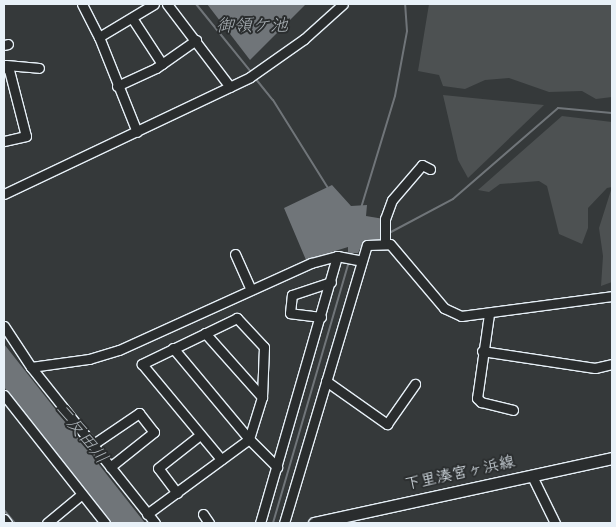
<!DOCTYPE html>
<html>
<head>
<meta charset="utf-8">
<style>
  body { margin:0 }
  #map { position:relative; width:616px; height:527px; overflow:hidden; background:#35393a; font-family:Mynerve,"Klee One",sans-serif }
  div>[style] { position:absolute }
  .green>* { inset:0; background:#4d5152 }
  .water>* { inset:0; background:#707579 }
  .stream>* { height:2px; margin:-1px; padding:0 1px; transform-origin:1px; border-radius:1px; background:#707579 }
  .roads { filter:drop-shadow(1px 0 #e8f1f8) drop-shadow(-1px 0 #e8f1f8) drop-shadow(0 1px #e8f1f8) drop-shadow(0 -1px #e8f1f8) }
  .minor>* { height:9px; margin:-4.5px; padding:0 4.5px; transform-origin:4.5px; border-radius:4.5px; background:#2a2d2e }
  .major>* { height:11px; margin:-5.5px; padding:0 5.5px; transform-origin:5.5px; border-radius:5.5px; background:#2a2d2e }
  span { translate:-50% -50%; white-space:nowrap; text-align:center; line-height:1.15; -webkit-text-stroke:4px #2a2d2e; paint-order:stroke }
  .street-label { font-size:16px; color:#e8f1f8 }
  .water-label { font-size:18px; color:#acb3b8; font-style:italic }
  .frame { position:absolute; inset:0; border:5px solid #e8f1f8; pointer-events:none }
</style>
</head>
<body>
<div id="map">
  <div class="green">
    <div style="clip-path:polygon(429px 4px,612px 4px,612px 97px,596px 99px,582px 91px,549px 92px,509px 78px,485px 80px,465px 89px,443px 86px,439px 75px,418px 71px)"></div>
    <div style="clip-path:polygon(443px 95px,544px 105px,468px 178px,458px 160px)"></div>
    <div style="clip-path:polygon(562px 116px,612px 122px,612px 282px,601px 286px,603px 256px,599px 228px,612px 187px,607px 188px,588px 208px,588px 228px,582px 244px,559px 234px,547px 186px,539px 181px,500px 184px,489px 192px,478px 190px)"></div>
  </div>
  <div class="water">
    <div style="clip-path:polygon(207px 4px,306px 4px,250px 60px)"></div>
    <div style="clip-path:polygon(332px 185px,351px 206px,367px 205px,366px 216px,384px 219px,380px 240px,364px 241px,358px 253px,348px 253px,348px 247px,306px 260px,284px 208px)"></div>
    <div style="clip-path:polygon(4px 344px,145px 523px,111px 523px,4px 387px)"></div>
  </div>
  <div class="stream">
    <div style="left:196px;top:4px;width:87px;rotate:51deg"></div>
    <div style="left:255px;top:78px;width:28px;rotate:51deg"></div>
    <div style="left:273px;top:100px;width:104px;rotate:58deg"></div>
    <div style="left:361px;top:208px;width:117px;rotate:-73.1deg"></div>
    <div style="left:395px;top:96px;width:66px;rotate:-79.5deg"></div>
    <div style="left:407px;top:31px;width:27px;rotate:-94deg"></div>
    <div style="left:391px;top:232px;width:70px;rotate:-28deg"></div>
    <div style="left:453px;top:199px;width:139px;rotate:-40.9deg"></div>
    <div style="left:558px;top:108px;width:54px;rotate:5.3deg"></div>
    <div style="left:4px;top:510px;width:17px;rotate:50deg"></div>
    <div style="left:273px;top:523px;width:273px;rotate:-73.8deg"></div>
  </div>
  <div class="roads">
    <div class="minor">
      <div style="left:82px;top:4px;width:37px;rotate:63deg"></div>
      <div style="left:99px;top:37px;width:102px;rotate:68.2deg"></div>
      <div style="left:167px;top:4px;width:104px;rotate:52.8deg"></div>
      <div style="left:132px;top:18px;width:55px;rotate:56.9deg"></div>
      <div style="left:99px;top:37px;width:64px;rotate:-31deg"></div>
      <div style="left:4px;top:45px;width:4px;rotate:-14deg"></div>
      <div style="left:4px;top:65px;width:7px;rotate:45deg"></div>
      <div style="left:9px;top:70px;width:68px;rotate:75.6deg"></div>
      <div style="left:26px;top:136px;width:23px;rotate:167deg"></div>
      <div style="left:6px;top:65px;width:33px;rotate:5deg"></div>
      <div style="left:117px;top:86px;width:43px;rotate:-24.8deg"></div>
      <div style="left:156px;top:68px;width:49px;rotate:-35deg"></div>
      <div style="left:4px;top:194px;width:272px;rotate:-25.4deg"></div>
      <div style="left:250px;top:77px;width:66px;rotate:-35.1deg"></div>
      <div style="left:304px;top:39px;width:52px;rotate:-41.9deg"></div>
      <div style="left:385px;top:244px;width:25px;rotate:-90deg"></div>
      <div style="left:385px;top:219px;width:20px;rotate:-70deg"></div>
      <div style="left:392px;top:200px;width:46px;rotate:-49.4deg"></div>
      <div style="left:422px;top:165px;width:9px;rotate:27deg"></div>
      <div style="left:235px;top:254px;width:39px;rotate:66deg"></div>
      <div style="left:489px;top:314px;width:85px;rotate:98.1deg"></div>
      <div style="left:477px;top:398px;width:6px;rotate:45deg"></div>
      <div style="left:481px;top:402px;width:33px;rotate:14deg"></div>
      <div style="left:321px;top:317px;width:31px;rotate:-173deg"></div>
      <div style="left:290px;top:313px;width:18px;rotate:-84deg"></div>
      <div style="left:292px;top:295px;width:41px;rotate:-18.4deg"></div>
      <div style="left:4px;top:326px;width:49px;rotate:56.6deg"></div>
      <div style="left:31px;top:367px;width:199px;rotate:51.5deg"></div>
      <div style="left:205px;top:333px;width:86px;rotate:48.3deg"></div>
      <div style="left:173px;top:348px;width:119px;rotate:50.1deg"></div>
      <div style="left:249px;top:439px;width:40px;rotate:45deg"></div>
      <div style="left:482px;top:351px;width:114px;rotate:8.6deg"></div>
      <div style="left:595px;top:368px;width:17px;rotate:-13deg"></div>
      <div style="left:31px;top:367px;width:59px;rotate:-7.9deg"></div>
      <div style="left:89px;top:359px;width:31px;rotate:-17deg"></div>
      <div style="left:119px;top:350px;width:211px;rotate:-24.4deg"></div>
      <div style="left:311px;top:263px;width:27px;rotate:-15deg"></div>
      <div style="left:337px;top:256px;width:25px;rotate:11deg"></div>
      <div style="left:326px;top:381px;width:75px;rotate:35.2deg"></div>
      <div style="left:387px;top:424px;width:49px;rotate:-55deg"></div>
      <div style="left:4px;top:395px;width:163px;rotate:51.7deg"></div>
      <div style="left:92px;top:445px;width:57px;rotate:-34.2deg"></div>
      <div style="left:139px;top:413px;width:24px;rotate:52deg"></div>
      <div style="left:154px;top:432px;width:56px;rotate:141.5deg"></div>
      <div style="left:532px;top:476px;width:52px;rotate:63.9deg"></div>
      <div style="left:177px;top:493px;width:31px;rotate:-127deg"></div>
      <div style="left:158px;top:468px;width:53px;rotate:-38.2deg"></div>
      <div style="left:147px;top:514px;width:127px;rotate:-36.3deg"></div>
      <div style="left:249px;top:439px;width:44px;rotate:-72.8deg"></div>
      <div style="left:262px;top:397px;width:50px;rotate:-87.7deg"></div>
      <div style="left:264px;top:347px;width:40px;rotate:-133deg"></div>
      <div style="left:237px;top:318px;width:106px;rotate:154.2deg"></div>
      <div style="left:142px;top:364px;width:124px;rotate:50.3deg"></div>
      <div style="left:203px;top:514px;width:11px;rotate:56deg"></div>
      <div style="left:4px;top:519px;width:5px;rotate:53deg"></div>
      <div style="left:47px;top:523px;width:45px;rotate:-39.6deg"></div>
      <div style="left:260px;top:523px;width:278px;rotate:-73.9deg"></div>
      <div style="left:284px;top:523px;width:290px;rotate:-73.4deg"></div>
      <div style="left:367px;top:245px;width:23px;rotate:-2deg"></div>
      <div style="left:390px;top:244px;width:84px;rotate:49.8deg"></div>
      <div style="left:444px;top:308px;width:19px;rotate:25deg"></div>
      <div style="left:461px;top:316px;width:152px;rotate:-7.5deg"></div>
    </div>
    <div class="major">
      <div style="left:314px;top:523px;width:305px;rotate:-12.3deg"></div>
    </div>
  </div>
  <div class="street-label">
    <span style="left:460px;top:474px;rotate:-12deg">下里湊宮ヶ浜線</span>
  </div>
  <div class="water-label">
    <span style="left:252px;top:26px">御領ケ池</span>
    <span style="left:81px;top:434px;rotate:51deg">二反田川</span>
  </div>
  <div class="frame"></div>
</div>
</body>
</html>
